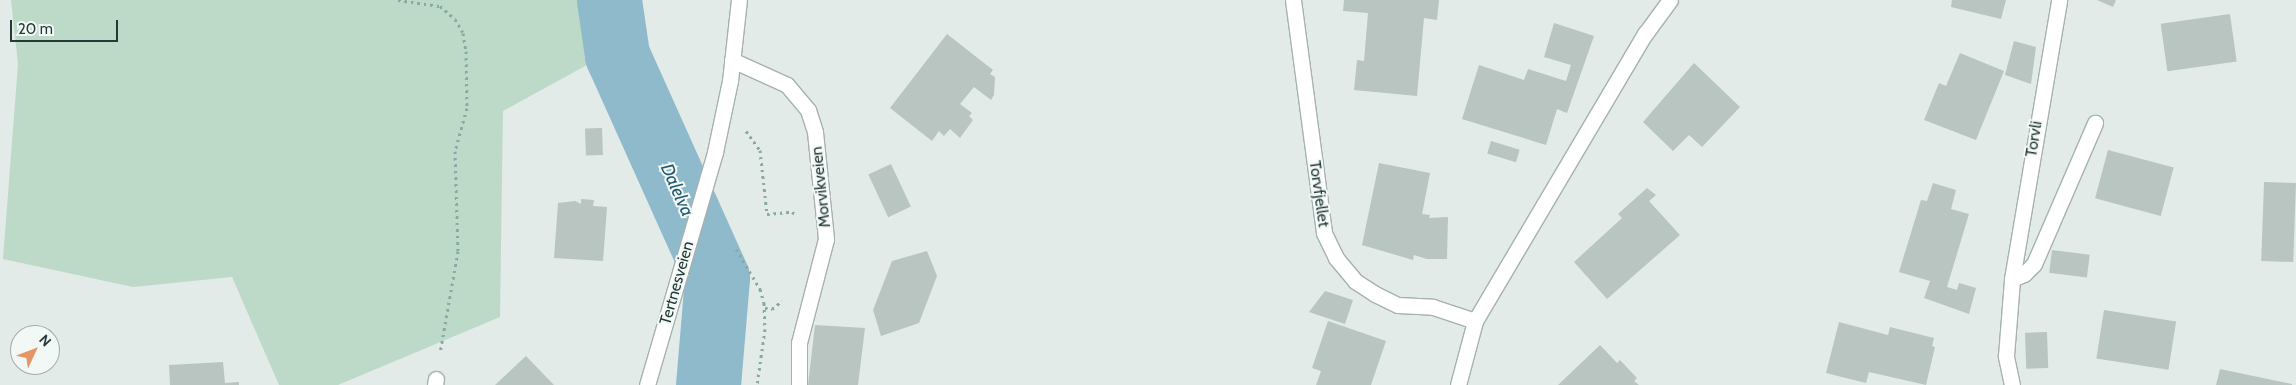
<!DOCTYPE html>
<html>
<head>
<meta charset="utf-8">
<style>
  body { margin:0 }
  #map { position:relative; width:2296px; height:385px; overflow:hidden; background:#e2ebe8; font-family:Cabin,sans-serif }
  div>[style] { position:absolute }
  .green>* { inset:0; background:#bddac9 }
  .river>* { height:65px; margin:-32.5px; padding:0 32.5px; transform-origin:32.5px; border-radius:32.5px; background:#8fbacb }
  .building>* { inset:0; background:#b8c5c1; transform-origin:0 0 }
  .path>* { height:3px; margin-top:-1.5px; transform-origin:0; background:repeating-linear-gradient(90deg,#86aba4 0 2.5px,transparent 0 6.5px) }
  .roads { filter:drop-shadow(1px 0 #a5b2af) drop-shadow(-1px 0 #a5b2af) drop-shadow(0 1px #a5b2af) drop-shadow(0 -1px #a5b2af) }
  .lane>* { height:15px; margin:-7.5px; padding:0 7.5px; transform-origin:7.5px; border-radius:7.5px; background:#fff }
  .street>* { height:15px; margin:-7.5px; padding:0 7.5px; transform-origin:7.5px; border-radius:7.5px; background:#fff }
  .secondary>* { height:15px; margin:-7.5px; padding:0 7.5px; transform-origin:7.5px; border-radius:7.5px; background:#fff }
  span { translate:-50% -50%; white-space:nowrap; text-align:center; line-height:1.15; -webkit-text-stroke:4px #f2f8f6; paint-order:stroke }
  .street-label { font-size:16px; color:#243a37 }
  .water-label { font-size:18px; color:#245a70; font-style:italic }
  .north { position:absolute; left:10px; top:325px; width:50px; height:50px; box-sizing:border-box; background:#f2f8f6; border:1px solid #a0acaa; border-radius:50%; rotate:47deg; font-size:14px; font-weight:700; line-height:20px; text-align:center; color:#243a37 }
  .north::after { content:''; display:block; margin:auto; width:18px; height:22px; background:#e49667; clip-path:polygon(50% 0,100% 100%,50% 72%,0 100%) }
  .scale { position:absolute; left:10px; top:20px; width:108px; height:22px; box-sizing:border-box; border:2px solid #243a37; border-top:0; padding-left:6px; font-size:15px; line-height:18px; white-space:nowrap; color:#243a37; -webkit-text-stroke:4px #f2f8f6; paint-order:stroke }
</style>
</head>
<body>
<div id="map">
  <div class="green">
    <div style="clip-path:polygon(11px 0,627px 0,598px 59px,503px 111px,500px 317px,338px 385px,279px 385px,232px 277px,133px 287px,3px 259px,18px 64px)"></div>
  </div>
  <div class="river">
    <div style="left:609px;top:0;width:56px;rotate:81.7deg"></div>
    <div style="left:617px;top:55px;width:244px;rotate:65.8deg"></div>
    <div style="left:717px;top:278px;width:107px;rotate:94.8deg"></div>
  </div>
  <div class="building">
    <div style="clip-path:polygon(1344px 0,1439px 0,1437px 20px,1424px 18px,1417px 96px,1354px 90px,1357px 60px,1364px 61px,1368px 13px,1343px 11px)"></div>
    <div style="clip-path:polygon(1952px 0,2006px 0,2001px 19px,1951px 7px)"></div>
    <div style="clip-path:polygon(2097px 0,2116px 0,2113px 7px)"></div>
    <div style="left:2230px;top:14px;width:48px;height:70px;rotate:82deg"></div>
    <div style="clip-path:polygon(1554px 23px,1594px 36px,1567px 113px,1557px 109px,1546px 145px,1462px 119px,1479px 65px,1524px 80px,1528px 69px,1566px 81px,1571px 65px,1544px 57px)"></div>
    <div style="clip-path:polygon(947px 34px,993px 70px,990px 74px,995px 77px,994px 95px,991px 100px,974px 87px,960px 104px,972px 113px,969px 116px,973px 120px,960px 138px,950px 129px,944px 136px,939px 131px,932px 141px,890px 108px)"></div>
    <div style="clip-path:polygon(2014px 41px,2036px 47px,2031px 84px,2005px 75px)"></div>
    <div style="clip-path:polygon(1960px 53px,2004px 71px,1976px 140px,1924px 120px,1939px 83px,1946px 86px)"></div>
    <div style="clip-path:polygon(1694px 63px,1740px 107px,1702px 147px,1689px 135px,1673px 151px,1643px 122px)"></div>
    <div style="left:602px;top:128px;width:27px;height:17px;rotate:88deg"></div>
    <div style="left:1491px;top:141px;width:30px;height:13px;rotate:17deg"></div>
    <div style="left:2108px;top:150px;width:68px;height:50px;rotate:15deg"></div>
    <div style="clip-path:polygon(1379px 163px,1430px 173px,1422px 214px,1430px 215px,1429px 218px,1448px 217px,1447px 259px,1427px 259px,1414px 255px,1413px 260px,1362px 245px)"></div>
    <div style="left:891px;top:164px;width:47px;height:25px;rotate:65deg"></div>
    <div style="left:2264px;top:182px;width:32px;height:79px;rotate:2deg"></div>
    <div style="clip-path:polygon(1933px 183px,1956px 190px,1951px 209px,1969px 214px,1947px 287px,1957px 290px,1959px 283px,1976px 288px,1969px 314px,1924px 298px,1930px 281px,1899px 272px,1921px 200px,1927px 201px)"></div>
    <div style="clip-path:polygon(1647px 188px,1656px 195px,1649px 201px,1680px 235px,1607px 299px,1574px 262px,1622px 218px,1618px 214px)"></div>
    <div style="clip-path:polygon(581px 199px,594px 200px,593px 206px,607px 207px,603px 261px,554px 258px,558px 203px,575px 201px,581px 204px)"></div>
    <div style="left:2052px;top:250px;width:38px;height:23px;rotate:7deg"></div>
    <div style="clip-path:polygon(927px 251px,937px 276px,919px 323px,881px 336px,873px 310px,892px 261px)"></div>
    <div style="clip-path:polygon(1325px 291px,1353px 300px,1345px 324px,1309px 312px)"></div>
    <div style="left:2104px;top:310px;width:73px;height:49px;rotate:9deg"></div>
    <div style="clip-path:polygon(1328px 321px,1386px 341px,1371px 385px,1316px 385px,1321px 371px,1312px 368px)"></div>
    <div style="clip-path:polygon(1839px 322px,1888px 335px,1890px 327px,1934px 338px,1932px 346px,1935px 347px,1926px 385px,1869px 372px,1866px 383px,1826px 373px)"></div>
    <div style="clip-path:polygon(815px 325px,865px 328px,858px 385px,808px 385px)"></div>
    <div style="left:2047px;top:332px;width:36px;height:22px;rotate:88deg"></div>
    <div style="clip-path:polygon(1600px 345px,1617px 363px,1620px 360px,1637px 378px,1634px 381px,1639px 385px,1558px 385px)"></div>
    <div style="clip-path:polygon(526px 356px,554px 385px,495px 385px)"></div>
    <div style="clip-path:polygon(223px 362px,225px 383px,239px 382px,239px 385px,170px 385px,169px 365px)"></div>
    <div style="clip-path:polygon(2220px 369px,2292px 384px,2292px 385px,2216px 385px)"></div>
  </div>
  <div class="path">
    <div style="left:398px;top:0;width:42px;rotate:8.1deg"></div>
    <div style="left:440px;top:6px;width:20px;rotate:41deg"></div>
    <div style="left:455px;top:19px;width:16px;rotate:60deg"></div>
    <div style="left:463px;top:33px;width:18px;rotate:81deg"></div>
    <div style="left:466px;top:51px;width:57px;rotate:89deg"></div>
    <div style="left:467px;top:108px;width:45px;rotate:105.6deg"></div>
    <div style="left:455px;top:151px;width:100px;rotate:88.3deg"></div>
    <div style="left:458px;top:251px;width:104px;rotate:100deg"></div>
    <div style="left:746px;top:131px;width:24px;rotate:54deg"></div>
    <div style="left:760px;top:150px;width:64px;rotate:83.8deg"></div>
    <div style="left:767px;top:214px;width:25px;rotate:-5deg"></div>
    <div style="left:792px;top:212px;width:6px;rotate:31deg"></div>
    <div style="left:736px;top:249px;width:47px;rotate:59deg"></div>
    <div style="left:760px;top:289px;width:15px;rotate:74deg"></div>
    <div style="left:764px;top:303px;width:26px;rotate:88deg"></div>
    <div style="left:765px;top:329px;width:57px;rotate:98.1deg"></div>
    <div style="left:765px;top:308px;width:7px;rotate:8deg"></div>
    <div style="left:772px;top:309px;width:13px;rotate:-39deg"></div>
  </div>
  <div class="roads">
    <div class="lane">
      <div style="left:732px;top:60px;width:60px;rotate:24.4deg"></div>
      <div style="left:787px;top:85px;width:33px;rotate:50deg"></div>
      <div style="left:808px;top:110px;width:23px;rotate:72deg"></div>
      <div style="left:815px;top:132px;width:108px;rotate:84.1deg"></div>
      <div style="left:826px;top:239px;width:107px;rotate:104.6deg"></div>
      <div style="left:799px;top:343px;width:42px;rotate:90deg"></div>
      <div style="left:2012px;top:279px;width:13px;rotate:-23deg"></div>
      <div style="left:2024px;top:274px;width:14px;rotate:-45deg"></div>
      <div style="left:2034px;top:264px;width:154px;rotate:-66.6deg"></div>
      <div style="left:435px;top:385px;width:6px;rotate:-81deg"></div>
    </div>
    <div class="street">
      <div style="left:1293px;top:0;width:235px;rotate:82.4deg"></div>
      <div style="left:1324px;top:233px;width:28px;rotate:64deg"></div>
      <div style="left:1336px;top:258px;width:30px;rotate:50deg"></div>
      <div style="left:1355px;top:281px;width:24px;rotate:33deg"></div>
      <div style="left:1375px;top:294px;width:25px;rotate:26deg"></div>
      <div style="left:1398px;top:305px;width:35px;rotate:3deg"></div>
      <div style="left:1433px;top:307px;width:44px;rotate:18.4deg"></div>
      <div style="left:1458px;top:385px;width:66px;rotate:-75.1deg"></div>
      <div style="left:1475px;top:321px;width:334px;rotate:-59.4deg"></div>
      <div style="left:1645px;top:34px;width:42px;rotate:-53.7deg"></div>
      <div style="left:2012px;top:385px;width:30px;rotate:-102deg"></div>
      <div style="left:2006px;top:356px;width:77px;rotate:-85.5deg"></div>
      <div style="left:2012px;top:279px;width:283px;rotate:-80.4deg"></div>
    </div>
    <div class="secondary">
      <div style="left:647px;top:385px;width:243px;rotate:-73.7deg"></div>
      <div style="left:715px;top:152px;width:73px;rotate:-78.1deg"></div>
      <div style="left:730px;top:81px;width:81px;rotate:-83.7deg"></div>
    </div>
  </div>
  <div class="street-label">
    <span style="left:2034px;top:139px;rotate:-81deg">Torvli</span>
    <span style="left:821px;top:187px;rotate:-96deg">Morvikveien</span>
    <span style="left:1319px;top:194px;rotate:82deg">Torvfjellet</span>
    <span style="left:677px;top:283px;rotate:-74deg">Tertnesveien</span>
  </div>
  <div class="water-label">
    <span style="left:677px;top:190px;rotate:66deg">Dalelva</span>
  </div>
  <div class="north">N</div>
  <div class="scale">20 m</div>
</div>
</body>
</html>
